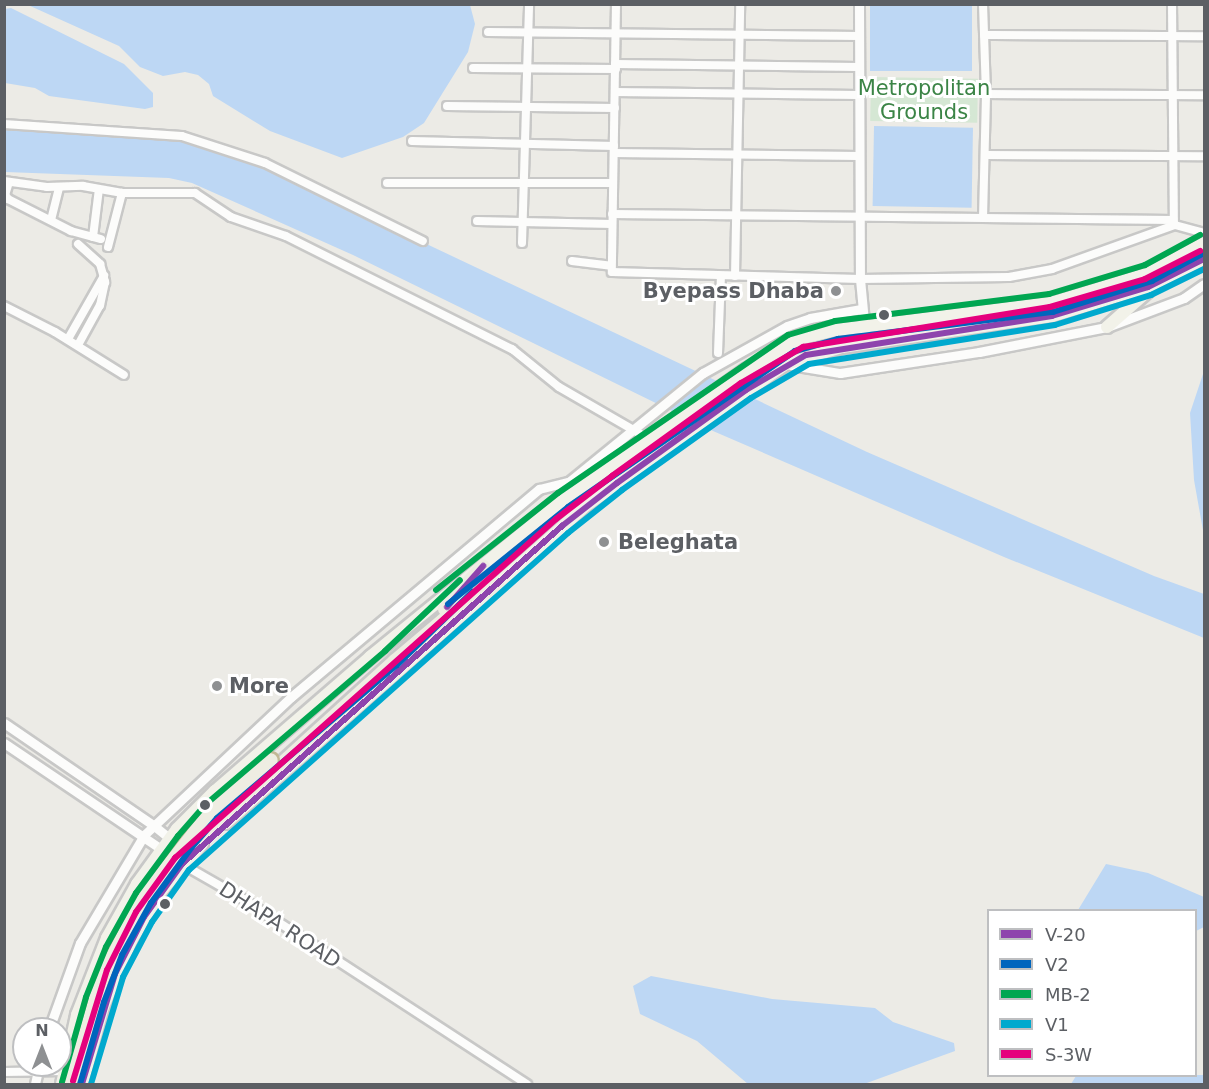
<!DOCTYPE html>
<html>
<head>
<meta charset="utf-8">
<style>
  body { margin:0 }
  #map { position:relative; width:1209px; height:1089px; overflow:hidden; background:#ecebe6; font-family:"DejaVu Sans",sans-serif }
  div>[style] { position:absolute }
  .green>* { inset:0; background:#d5e7d4; transform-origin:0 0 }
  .water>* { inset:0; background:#bdd7f4; transform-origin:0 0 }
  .roads { filter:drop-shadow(2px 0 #c8c8c7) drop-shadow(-2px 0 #c8c8c7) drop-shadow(0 2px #c8c8c7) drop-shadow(0 -2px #c8c8c7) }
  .minor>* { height:8px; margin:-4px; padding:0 4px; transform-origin:4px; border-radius:4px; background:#fcfcfb }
  .tertiary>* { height:9px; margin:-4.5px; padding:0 4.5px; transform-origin:4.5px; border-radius:4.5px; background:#fcfcfb }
  .primary>* { height:12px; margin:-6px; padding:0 6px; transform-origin:6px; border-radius:6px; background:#f2f2e9 }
  .motorway>* { height:14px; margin:-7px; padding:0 7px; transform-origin:7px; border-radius:7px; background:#eeede2 }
  .bridges { filter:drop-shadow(2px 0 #c2b896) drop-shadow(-2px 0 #c2b896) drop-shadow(0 2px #c2b896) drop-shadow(0 -2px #c2b896) }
  .motorway-bridge>* { height:14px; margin:-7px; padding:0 7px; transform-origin:7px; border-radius:7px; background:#eeede2 }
  .bus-1>* { height:6px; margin:-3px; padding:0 3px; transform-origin:3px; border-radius:3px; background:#8e44ad }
  .bus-2>* { height:6px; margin:-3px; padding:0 3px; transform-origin:3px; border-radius:3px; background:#0065bd }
  .bus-3>* { height:6px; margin:-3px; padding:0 3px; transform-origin:3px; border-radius:3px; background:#00a651 }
  .bus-4>* { height:6px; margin:-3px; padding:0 3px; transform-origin:3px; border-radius:3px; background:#00a9ce }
  .bus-5>* { height:6px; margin:-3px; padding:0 3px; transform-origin:3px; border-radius:3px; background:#e5007d }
  .dots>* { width:16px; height:16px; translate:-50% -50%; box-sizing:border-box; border:3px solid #fff; border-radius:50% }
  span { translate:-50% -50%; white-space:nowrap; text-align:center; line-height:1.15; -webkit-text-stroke:6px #fff; paint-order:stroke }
  .park-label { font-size:21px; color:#3b8446 }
  .poi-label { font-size:21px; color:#5c5f64; font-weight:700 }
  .right { translate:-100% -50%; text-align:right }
  .left { translate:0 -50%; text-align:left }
  .street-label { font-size:21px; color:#5c5f64 }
  .frame { position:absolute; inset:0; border:6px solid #5c5f64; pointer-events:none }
  .legend { position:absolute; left:987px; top:909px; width:210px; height:168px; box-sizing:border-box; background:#fff; border:2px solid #bebfc1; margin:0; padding:8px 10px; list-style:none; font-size:18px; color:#5c5f64 }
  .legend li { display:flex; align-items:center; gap:12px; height:30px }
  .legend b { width:30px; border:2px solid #bebfc1 }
  .north { position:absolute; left:12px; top:1017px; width:60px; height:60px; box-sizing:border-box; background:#fff; border:2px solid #bebfc1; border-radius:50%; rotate:0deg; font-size:16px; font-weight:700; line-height:24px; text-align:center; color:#5c5f64 }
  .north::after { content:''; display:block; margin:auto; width:21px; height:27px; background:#8e9092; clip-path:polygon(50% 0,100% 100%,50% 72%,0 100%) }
</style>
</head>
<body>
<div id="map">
  <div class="green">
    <div style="left:871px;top:77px;width:107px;height:44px;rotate:1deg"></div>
  </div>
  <div class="water">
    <div style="clip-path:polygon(470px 5px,475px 24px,468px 52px,424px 123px,403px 137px,342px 158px,270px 131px,213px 96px,209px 84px,198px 75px,185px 72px,163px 76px,140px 67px,119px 46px,28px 5px)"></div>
    <div style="left:870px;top:5px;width:102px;height:66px"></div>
    <div style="clip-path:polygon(11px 8px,124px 64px,153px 93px,153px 107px,145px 109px,49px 96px,35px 88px,5px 83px,5px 9px)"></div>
    <div style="left:874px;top:126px;width:99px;height:80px;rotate:1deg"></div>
    <div style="clip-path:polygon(4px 130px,172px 137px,255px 163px,867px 452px,1154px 576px,1204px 594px,1204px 638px,1004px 557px,713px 431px,353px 255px,192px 183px,169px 178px,5px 172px)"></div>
    <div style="clip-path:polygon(1204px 371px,1204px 370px,1204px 536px,1194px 480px,1190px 413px)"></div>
    <div style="clip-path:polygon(1106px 864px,1148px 873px,1204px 897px,1204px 927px,1196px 931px,1196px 910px,1078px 910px)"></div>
    <div style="clip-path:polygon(651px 976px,772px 999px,875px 1008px,893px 1022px,954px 1043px,955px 1051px,864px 1084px,748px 1084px,697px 1041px,640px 1014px,633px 986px)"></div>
    <div style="clip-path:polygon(1204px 1075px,1204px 1084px,1071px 1084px,1076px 1076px)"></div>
  </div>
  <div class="roads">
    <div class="minor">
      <div style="left:616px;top:4px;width:268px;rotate:90.9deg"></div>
      <div style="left:612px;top:272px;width:248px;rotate:1.6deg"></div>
      <div style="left:860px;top:279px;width:149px;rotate:-0.8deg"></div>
      <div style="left:1009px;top:277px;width:44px;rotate:-10.5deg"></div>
      <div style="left:1052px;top:269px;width:131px;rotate:-19.7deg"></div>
      <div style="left:1175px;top:225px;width:30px;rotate:15deg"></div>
      <div style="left:1172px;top:4px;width:221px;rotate:89.5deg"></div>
      <div style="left:488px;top:32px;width:371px;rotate:0.6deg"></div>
      <div style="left:984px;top:35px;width:220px;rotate:0.3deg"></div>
      <div style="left:615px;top:64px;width:243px;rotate:0.7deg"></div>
      <div style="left:473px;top:68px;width:143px;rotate:0.4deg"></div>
      <div style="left:615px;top:92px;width:243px;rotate:0.7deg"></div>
      <div style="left:986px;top:94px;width:218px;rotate:0.3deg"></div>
      <div style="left:447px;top:106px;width:168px;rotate:0.7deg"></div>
      <div style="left:4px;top:124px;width:178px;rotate:3.9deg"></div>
      <div style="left:182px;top:136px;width:87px;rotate:18deg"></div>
      <div style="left:265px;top:163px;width:176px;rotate:26.3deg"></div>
      <div style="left:412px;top:141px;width:202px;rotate:1.4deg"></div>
      <div style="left:614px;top:153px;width:244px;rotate:0.7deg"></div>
      <div style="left:985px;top:155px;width:219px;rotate:0.3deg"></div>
      <div style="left:4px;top:181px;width:43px;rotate:7.9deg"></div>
      <div style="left:47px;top:187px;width:36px;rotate:-2deg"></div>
      <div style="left:83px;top:186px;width:40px;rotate:10deg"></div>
      <div style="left:122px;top:193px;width:73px"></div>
      <div style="left:195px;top:193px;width:43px;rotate:33.7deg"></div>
      <div style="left:231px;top:217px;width:58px;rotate:19.1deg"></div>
      <div style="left:286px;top:236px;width:253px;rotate:26.6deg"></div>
      <div style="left:512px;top:349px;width:60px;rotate:39deg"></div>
      <div style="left:559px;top:387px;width:104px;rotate:30deg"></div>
      <div style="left:9px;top:182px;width:14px;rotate:107deg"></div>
      <div style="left:5px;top:195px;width:5px;rotate:53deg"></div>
      <div style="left:8px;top:199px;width:71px;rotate:26.9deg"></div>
      <div style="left:71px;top:231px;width:31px;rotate:15deg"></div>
      <div style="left:387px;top:183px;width:226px"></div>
      <div style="left:612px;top:214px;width:561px;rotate:0.61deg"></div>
      <div style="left:983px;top:218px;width:124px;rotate:-88.6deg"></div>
      <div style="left:986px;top:94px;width:90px;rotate:-91.9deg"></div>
      <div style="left:51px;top:220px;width:34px;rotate:-76deg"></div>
      <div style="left:477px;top:221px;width:135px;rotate:1.3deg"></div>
      <div style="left:93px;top:237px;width:48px;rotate:-82.9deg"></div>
      <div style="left:522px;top:243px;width:239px;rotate:-88.3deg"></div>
      <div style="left:78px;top:244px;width:30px;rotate:42deg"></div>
      <div style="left:100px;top:264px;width:19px;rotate:74deg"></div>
      <div style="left:105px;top:282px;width:24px;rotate:102deg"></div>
      <div style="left:100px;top:305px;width:46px;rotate:118.8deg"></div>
      <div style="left:108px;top:247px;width:56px;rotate:-75.5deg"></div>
      <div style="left:572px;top:261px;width:39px;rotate:7deg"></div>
      <div style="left:735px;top:276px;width:272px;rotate:-88.9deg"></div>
      <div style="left:4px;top:306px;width:57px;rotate:27deg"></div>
      <div style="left:55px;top:332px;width:81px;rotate:31.9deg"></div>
      <div style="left:68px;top:339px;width:73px;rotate:-60.3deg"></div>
      <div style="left:718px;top:353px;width:77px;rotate:-87.8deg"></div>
      <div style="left:182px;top:864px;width:70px;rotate:29.8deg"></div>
      <div style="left:243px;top:899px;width:339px;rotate:33.1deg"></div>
      <div style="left:4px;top:1072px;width:60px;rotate:-1deg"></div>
    </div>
    <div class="tertiary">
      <div style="left:859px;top:4px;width:275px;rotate:89.8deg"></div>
      <div style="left:860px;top:279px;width:64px;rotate:84.6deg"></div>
      <div style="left:791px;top:365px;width:50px;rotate:9.3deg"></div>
      <div style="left:840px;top:373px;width:141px;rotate:-8.6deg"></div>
      <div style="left:979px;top:352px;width:130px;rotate:-11.1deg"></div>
      <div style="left:1107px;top:327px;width:82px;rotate:-20.6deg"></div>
      <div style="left:1184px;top:298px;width:24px;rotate:-35deg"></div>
      <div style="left:4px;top:723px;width:181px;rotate:34.4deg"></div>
      <div style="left:153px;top:825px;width:22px;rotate:39deg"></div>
      <div style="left:170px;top:839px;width:19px;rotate:62deg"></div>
      <div style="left:4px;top:743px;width:211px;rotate:34deg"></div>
      <div style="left:49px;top:1029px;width:91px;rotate:-70.2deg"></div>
      <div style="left:80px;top:943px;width:126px;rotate:-59.3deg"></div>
      <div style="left:144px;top:835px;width:202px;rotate:-43.2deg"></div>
      <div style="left:291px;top:697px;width:324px;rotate:-40deg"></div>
      <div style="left:539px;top:489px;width:32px;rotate:-14deg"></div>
      <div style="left:570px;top:481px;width:171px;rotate:-39.1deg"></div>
      <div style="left:703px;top:373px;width:96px;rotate:-29.2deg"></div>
      <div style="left:787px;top:326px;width:24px;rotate:-19deg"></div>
      <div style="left:810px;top:318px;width:52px;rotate:-10deg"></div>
      <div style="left:35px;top:1084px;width:19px;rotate:-78deg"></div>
    </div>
    <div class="primary">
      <div style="left:1107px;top:327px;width:56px;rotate:-41.4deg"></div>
      <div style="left:226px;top:823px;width:476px;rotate:-41.4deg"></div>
      <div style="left:583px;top:508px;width:249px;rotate:-35.4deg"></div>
      <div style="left:786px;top:364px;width:59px;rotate:-16.9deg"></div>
      <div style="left:842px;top:347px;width:212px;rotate:-8.4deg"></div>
      <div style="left:1052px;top:316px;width:100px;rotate:-16.8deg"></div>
      <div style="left:1148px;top:287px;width:63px;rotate:-26.6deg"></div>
      <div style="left:62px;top:1084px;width:71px;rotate:-77.7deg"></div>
      <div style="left:77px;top:1015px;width:83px;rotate:-68.7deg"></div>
      <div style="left:107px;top:938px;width:62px;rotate:-60.9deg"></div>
      <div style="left:137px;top:884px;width:68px;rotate:-54deg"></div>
      <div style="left:177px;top:829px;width:54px;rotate:-45deg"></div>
      <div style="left:215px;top:791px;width:205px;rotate:-40.8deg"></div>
      <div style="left:370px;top:657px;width:249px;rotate:-39.1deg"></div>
      <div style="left:563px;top:500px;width:224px;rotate:-35.4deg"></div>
      <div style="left:746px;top:370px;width:61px;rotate:-30.3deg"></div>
      <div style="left:799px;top:339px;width:38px;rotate:-14deg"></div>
      <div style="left:836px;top:330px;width:217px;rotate:-7.2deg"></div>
      <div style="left:1051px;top:303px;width:102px;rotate:-17deg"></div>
      <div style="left:1149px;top:273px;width:63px;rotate:-28.6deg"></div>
      <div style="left:82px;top:1084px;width:80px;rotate:-74.7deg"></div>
      <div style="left:103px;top:1007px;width:72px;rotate:-67deg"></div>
      <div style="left:131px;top:941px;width:60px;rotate:-58.7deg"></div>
      <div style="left:162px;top:890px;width:61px;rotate:-49deg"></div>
    </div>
    <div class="motorway">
      <div style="left:445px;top:609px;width:57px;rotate:-48.5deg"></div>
      <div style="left:189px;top:848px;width:278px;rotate:-42.2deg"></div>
      <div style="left:395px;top:661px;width:85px;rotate:-40.2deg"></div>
      <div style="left:460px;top:606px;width:43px;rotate:-29.6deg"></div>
    </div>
  </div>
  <div class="bridges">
    <div class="motorway-bridge">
      <div style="left:71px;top:1084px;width:110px;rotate:-73.7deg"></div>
      <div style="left:102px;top:978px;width:90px;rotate:-62.9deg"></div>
      <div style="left:143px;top:898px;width:110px;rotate:-51.7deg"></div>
      <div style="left:211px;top:812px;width:79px;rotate:-40.9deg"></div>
    </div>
  </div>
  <div class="bus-1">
    <div style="left:447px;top:607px;width:55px;rotate:-48.7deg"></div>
    <div style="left:82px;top:1084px;width:115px;rotate:-73.3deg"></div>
    <div style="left:115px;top:974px;width:64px;rotate:-63deg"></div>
    <div style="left:144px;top:917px;width:65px;rotate:-54.4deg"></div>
    <div style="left:182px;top:864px;width:509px;rotate:-41.65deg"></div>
    <div style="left:562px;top:526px;width:70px;rotate:-38deg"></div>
    <div style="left:617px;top:483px;width:159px;rotate:-35.8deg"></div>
    <div style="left:746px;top:390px;width:69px;rotate:-30.3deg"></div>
    <div style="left:806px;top:355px;width:249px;rotate:-9deg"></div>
    <div style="left:1052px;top:316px;width:100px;rotate:-16.8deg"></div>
    <div style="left:1148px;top:287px;width:63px;rotate:-26.6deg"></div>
  </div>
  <div class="bus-2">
    <div style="left:448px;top:604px;width:154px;rotate:-38.9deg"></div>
    <div style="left:568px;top:507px;width:275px;rotate:-34.5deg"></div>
    <div style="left:795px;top:351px;width:45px;rotate:-15.6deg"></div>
    <div style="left:838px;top:339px;width:217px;rotate:-7.2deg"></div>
    <div style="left:1053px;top:312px;width:104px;rotate:-17.4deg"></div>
    <div style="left:1152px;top:281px;width:59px;rotate:-28.3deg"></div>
    <div style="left:80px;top:1084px;width:85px;rotate:-73.7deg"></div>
    <div style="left:104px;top:1002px;width:50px;rotate:-69deg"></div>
    <div style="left:122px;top:955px;width:60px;rotate:-60.9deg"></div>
    <div style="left:151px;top:903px;width:69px;rotate:-53.8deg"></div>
    <div style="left:192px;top:847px;width:38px;rotate:-49deg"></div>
    <div style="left:217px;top:818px;width:236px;rotate:-40.4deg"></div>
    <div style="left:397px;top:665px;width:105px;rotate:-44.2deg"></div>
  </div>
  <div class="bus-3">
    <div style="left:436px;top:590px;width:156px;rotate:-38.5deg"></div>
    <div style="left:558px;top:493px;width:279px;rotate:-34.5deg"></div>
    <div style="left:788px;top:335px;width:49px;rotate:-16.6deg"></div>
    <div style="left:835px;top:321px;width:216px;rotate:-7.2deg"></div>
    <div style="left:1049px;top:294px;width:100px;rotate:-16.8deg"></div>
    <div style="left:1145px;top:265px;width:63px;rotate:-28.6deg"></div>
    <div style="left:62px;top:1082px;width:88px;rotate:-74.2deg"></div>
    <div style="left:86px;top:997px;width:54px;rotate:-68.2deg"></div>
    <div style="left:106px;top:947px;width:62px;rotate:-60.9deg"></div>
    <div style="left:136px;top:893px;width:71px;rotate:-53.6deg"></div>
    <div style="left:178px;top:836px;width:41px;rotate:-48.9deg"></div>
    <div style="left:205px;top:805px;width:237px;rotate:-40.5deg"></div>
    <div style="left:385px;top:651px;width:103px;rotate:-43.4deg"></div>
  </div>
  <div class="bus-4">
    <div style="left:91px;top:1084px;width:112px;rotate:-73.3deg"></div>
    <div style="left:123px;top:977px;width:62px;rotate:-62.2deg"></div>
    <div style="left:152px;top:922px;width:64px;rotate:-54.6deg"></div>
    <div style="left:189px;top:870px;width:507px;rotate:-41.64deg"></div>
    <div style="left:568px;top:533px;width:69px;rotate:-38.5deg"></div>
    <div style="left:622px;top:490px;width:158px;rotate:-35.5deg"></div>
    <div style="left:751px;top:398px;width:67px;rotate:-30.4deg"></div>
    <div style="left:809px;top:364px;width:249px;rotate:-9deg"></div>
    <div style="left:1055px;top:325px;width:101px;rotate:-17.4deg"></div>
    <div style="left:1151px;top:295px;width:59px;rotate:-26.1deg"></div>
  </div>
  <div class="bus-5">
    <div style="left:73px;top:1081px;width:116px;rotate:-73deg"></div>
    <div style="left:107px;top:970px;width:65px;rotate:-63.4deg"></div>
    <div style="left:136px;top:912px;width:67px;rotate:-54.2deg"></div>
    <div style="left:175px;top:858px;width:510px;rotate:-41.66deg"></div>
    <div style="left:556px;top:519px;width:71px;rotate:-37.5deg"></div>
    <div style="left:612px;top:476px;width:159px;rotate:-35.8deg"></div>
    <div style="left:741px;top:383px;width:72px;rotate:-30.1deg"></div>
    <div style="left:803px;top:347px;width:250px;rotate:-9.2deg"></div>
    <div style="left:1050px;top:307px;width:99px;rotate:-16.4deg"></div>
    <div style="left:1145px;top:279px;width:62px;rotate:-27deg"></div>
  </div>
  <div class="dots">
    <div style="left:836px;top:291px;background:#8e9092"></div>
    <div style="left:884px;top:315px;background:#5c5f64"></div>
    <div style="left:604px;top:542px;background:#8e9092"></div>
    <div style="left:217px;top:686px;background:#8e9092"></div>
    <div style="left:205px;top:805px;background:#5c5f64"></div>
    <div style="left:165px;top:904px;background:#5c5f64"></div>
  </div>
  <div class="park-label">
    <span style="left:924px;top:100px">Metropolitan<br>Grounds</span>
  </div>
  <div class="poi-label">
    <span class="right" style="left:824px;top:291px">Byepass Dhaba</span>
    <span class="left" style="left:618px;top:542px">Beleghata</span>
    <span class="left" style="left:229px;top:686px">More</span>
  </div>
  <div class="street-label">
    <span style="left:280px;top:925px;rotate:33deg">DHAPA ROAD</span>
  </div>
  <div class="frame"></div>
  <ul class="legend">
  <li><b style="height:8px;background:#8e44ad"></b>V-20</li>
  <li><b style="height:8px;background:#0065bd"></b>V2</li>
  <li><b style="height:8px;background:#00a651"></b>MB-2</li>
  <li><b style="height:8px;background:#00a9ce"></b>V1</li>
  <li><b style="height:8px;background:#e5007d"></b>S-3W</li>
  </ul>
  <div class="north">N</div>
</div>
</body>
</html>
